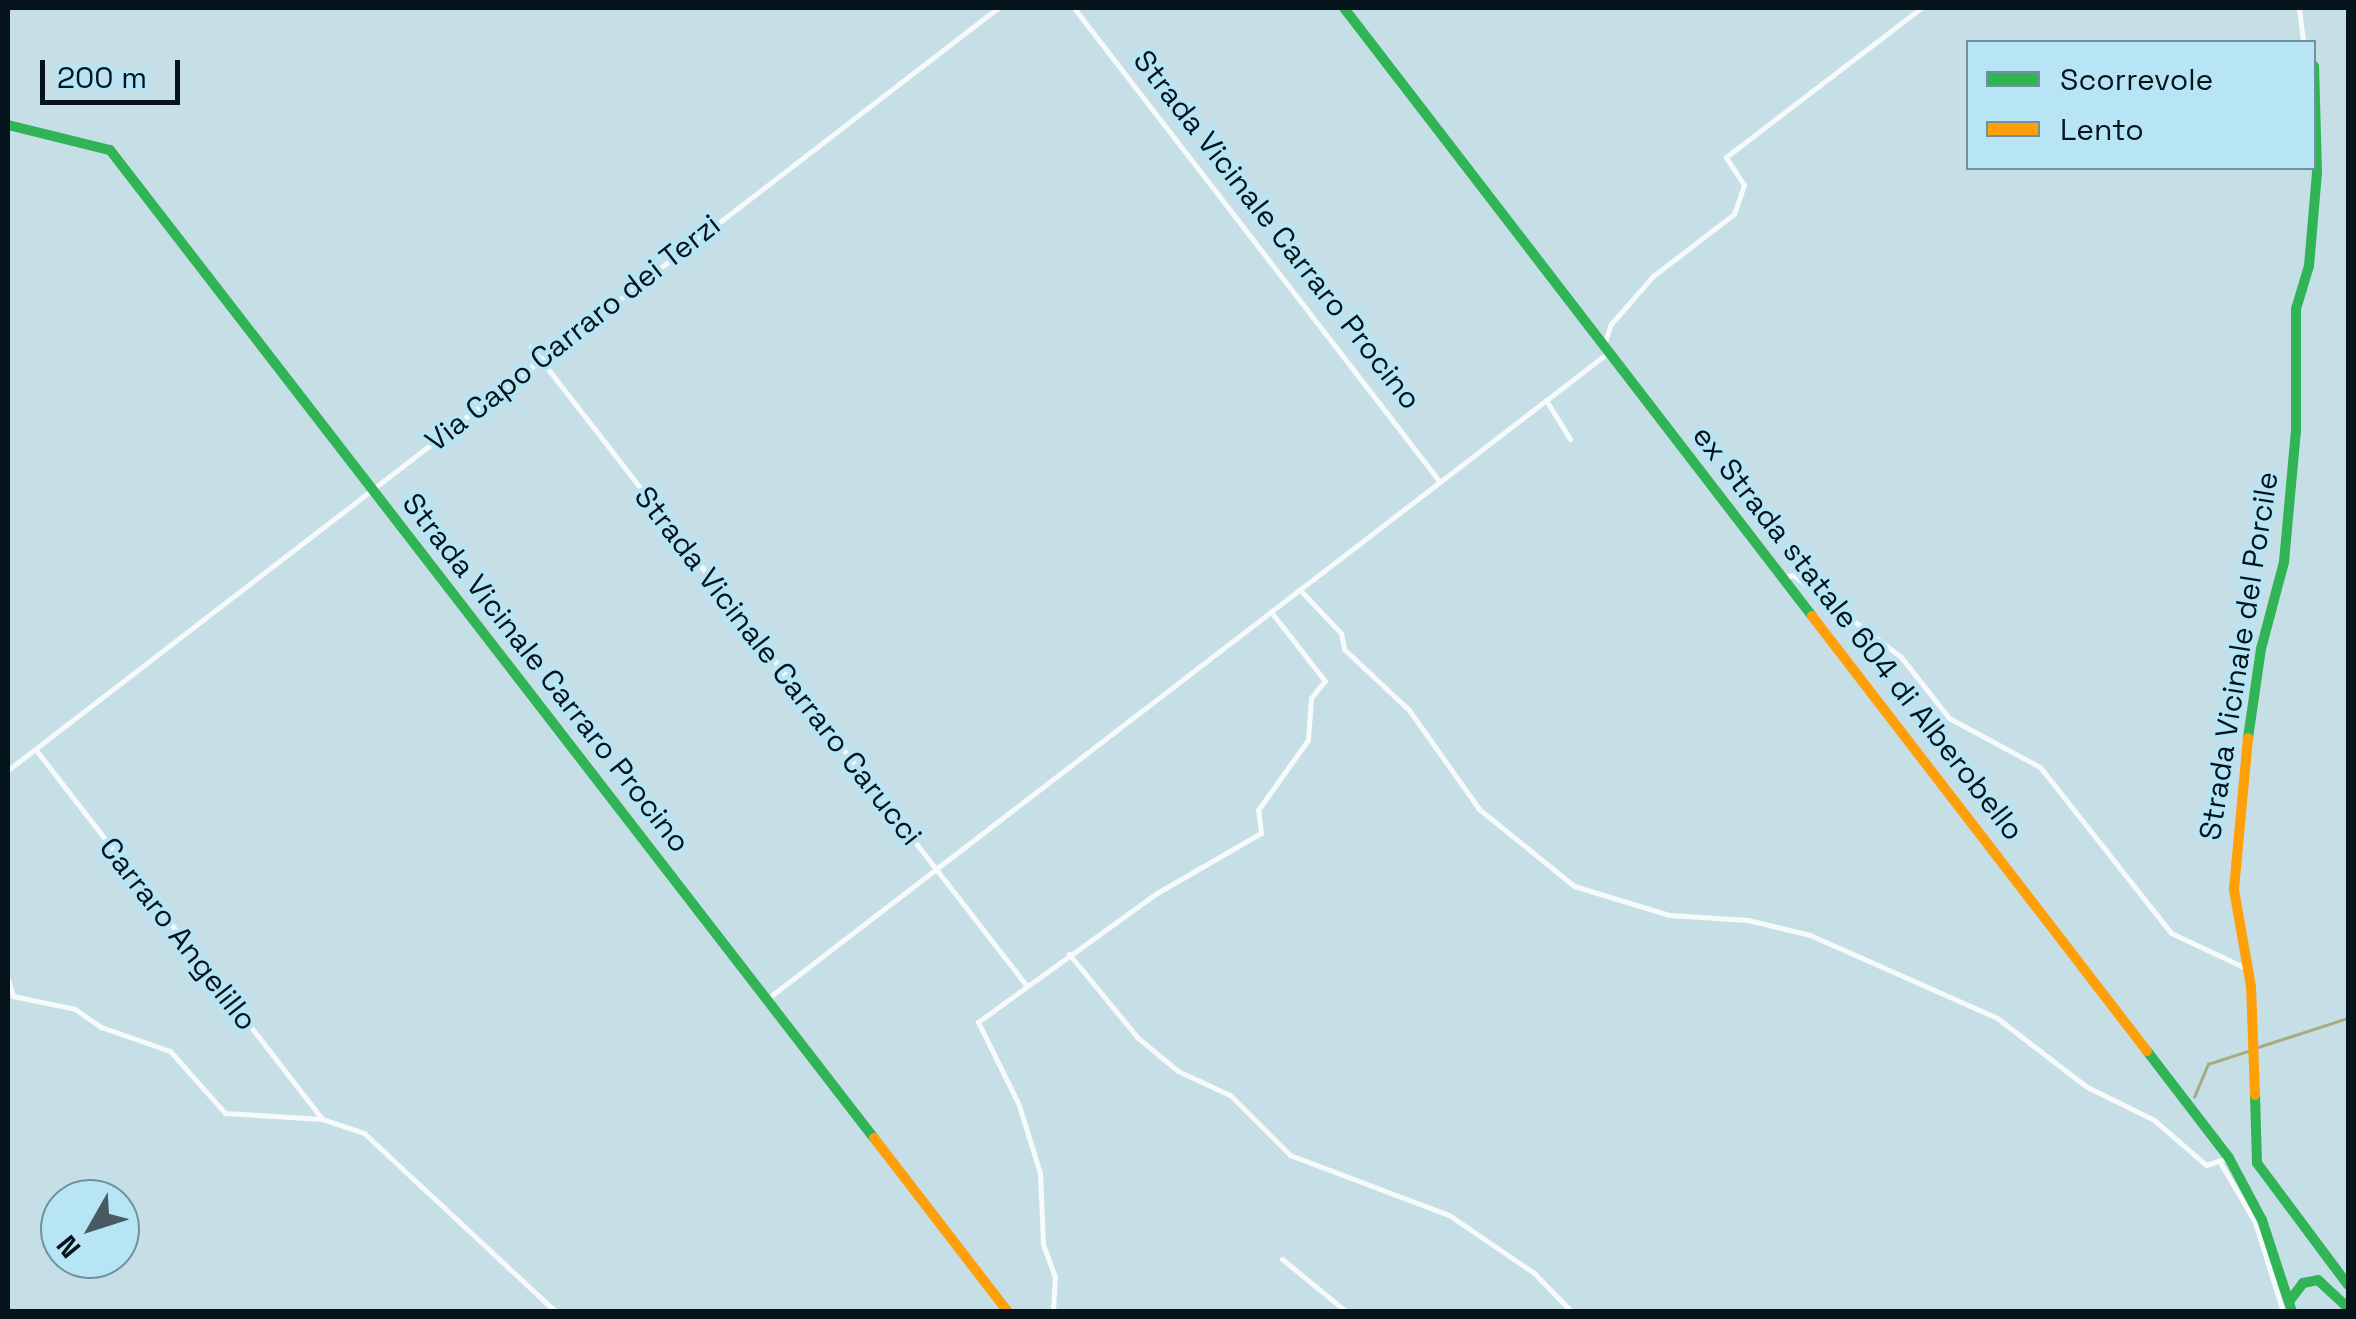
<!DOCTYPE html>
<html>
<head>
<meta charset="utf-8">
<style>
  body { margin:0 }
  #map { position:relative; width:2356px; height:1319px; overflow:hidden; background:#c6dfe7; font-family:"Space Grotesk",sans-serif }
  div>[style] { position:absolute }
  .stream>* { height:2.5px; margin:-1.25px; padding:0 1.25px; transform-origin:1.25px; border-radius:1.25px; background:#a9aa82 }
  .street>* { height:5px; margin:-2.5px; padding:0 2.5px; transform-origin:2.5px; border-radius:2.5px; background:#f6fafb }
  .fast>* { height:10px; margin:-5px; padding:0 5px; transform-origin:5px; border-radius:5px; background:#30b455 }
  .slow>* { height:10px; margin:-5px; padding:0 5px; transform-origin:5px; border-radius:5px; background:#ff9f0a }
  span { translate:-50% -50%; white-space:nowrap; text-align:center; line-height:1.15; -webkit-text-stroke:8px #b8e5f5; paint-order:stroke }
  .street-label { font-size:30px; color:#04141a }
  .frame { position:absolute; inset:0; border:10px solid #04141a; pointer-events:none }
  .legend { position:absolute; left:1966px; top:40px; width:350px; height:130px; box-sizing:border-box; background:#b8e5f5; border:2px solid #70919d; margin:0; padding:12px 18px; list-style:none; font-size:30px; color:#04141a }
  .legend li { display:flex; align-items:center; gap:20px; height:50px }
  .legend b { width:50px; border:2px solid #70919d }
  .north { position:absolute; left:40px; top:1179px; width:100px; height:100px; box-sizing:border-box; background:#b8e5f5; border:2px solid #70919d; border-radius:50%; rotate:231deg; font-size:28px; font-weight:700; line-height:40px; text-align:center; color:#04141a }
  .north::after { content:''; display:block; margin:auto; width:35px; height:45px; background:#485b62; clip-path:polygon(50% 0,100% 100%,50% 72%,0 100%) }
  .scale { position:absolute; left:40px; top:60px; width:140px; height:45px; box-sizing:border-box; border:5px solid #04141a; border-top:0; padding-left:12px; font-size:30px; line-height:35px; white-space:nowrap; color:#04141a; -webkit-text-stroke:8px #b8e5f5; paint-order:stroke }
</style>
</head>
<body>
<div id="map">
  <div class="stream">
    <div style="left:2258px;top:1047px;width:95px;rotate:-17.9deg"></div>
    <div style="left:2194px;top:1097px;width:36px;rotate:-67deg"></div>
    <div style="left:2208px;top:1064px;width:45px;rotate:-18deg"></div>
  </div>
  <div class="street">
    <div style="left:1074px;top:8px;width:599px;rotate:52.33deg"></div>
    <div style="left:2299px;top:8px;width:34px;rotate:83deg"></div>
    <div style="left:1604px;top:345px;width:22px;rotate:-72deg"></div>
    <div style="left:1611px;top:324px;width:64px;rotate:-48.8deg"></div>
    <div style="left:1653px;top:276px;width:102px;rotate:-37.4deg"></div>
    <div style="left:1734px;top:214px;width:31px;rotate:-71deg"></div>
    <div style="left:1744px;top:185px;width:33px;rotate:-123deg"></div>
    <div style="left:1726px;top:157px;width:245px;rotate:-37.4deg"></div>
    <div style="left:531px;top:347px;width:808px;rotate:52.19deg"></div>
    <div style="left:1546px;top:400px;width:46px;rotate:58.4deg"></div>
    <div style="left:1784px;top:577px;width:9px;rotate:-13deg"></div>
    <div style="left:1793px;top:575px;width:136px;rotate:37.2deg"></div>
    <div style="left:1901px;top:657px;width:78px;rotate:51.8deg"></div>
    <div style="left:1949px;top:718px;width:103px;rotate:28.3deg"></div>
    <div style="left:2040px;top:767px;width:211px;rotate:51.7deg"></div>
    <div style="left:2171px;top:933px;width:85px;rotate:25.1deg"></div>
    <div style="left:1300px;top:590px;width:59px;rotate:46.4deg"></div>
    <div style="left:1341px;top:633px;width:16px;rotate:79deg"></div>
    <div style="left:1344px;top:649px;width:89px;rotate:43.2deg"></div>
    <div style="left:1409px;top:710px;width:121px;rotate:54.7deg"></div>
    <div style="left:1479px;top:809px;width:122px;rotate:39deg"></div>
    <div style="left:1574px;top:886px;width:99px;rotate:17deg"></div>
    <div style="left:1669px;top:915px;width:79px;rotate:3.6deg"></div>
    <div style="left:1748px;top:920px;width:64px;rotate:13.6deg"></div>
    <div style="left:1810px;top:935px;width:205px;rotate:23.9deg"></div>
    <div style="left:1997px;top:1018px;width:113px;rotate:37.5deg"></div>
    <div style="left:2087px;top:1087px;width:75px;rotate:26.2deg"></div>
    <div style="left:2154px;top:1120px;width:69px;rotate:40.9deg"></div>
    <div style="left:2206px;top:1165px;width:23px;rotate:-18deg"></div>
    <div style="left:36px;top:750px;width:467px;rotate:52.2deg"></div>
    <div style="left:8px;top:770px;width:1249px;rotate:-37.59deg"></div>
    <div style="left:1069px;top:954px;width:109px;rotate:50.6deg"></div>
    <div style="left:1138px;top:1038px;width:52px;rotate:39.5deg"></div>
    <div style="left:1178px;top:1071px;width:57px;rotate:24.8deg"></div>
    <div style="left:1230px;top:1095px;width:85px;rotate:45deg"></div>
    <div style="left:1290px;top:1155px;width:170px;rotate:20.7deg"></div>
    <div style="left:1449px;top:1215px;width:103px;rotate:34.3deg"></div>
    <div style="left:1534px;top:1273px;width:54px;rotate:45.7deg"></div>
    <div style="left:8px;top:979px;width:18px;rotate:74deg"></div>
    <div style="left:13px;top:996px;width:63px;rotate:11.8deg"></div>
    <div style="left:75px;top:1009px;width:32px;rotate:35deg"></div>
    <div style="left:101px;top:1027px;width:73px;rotate:19.2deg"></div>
    <div style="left:170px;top:1051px;width:83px;rotate:48.4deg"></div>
    <div style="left:225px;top:1113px;width:97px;rotate:3.5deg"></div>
    <div style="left:322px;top:1119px;width:44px;rotate:18.4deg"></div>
    <div style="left:364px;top:1133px;width:262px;rotate:43deg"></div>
    <div style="left:767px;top:999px;width:1062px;rotate:-37.54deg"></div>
    <div style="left:2221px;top:1164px;width:67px;rotate:59.6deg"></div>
    <div style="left:2255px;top:1222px;width:94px;rotate:72.7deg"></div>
    <div style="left:1282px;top:1259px;width:84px;rotate:39.2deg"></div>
    <div style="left:1053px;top:1312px;width:35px;rotate:-87deg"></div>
    <div style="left:1055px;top:1277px;width:35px;rotate:-110deg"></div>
    <div style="left:1043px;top:1244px;width:71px;rotate:-92.4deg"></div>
    <div style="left:1040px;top:1173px;width:71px;rotate:-107.2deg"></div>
    <div style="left:1019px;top:1105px;width:93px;rotate:-116.3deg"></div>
    <div style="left:978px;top:1022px;width:221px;rotate:-35.8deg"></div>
    <div style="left:1157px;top:893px;width:120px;rotate:-30deg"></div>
    <div style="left:1261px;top:833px;width:23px;rotate:-97deg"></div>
    <div style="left:1258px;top:810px;width:86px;rotate:-54.5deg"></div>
    <div style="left:1308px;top:740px;width:42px;rotate:-85.9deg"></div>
    <div style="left:1311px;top:698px;width:22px;rotate:-51deg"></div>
    <div style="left:1325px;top:681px;width:88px;rotate:-128deg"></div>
  </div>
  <div class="fast">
    <div style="left:1344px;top:8px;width:767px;rotate:52.41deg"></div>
    <div style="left:8px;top:125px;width:105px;rotate:13.8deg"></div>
    <div style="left:110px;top:150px;width:1249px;rotate:52.29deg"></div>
    <div style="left:2248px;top:738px;width:90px;rotate:-81.7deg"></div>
    <div style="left:2261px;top:649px;width:90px;rotate:-75.2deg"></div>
    <div style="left:2284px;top:562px;width:132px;rotate:-84.8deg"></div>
    <div style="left:2296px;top:431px;width:122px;rotate:-90deg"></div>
    <div style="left:2296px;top:309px;width:45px;rotate:-73.2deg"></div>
    <div style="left:2309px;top:266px;width:94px;rotate:-85.1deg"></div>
    <div style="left:2317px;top:172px;width:106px;rotate:-91.6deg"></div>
    <div style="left:2147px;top:1051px;width:135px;rotate:52.5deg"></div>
    <div style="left:2229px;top:1158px;width:70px;rotate:62deg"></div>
    <div style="left:2262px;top:1220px;width:97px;rotate:71.9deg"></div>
    <div style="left:2255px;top:1095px;width:68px;rotate:88.3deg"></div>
    <div style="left:2257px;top:1163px;width:152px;rotate:53.3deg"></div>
    <div style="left:2291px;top:1299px;width:20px;rotate:-53deg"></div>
    <div style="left:2303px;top:1283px;width:15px;rotate:-11deg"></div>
    <div style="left:2318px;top:1280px;width:41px;rotate:43deg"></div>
  </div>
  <div class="slow">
    <div style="left:1812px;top:616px;width:549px;rotate:52.4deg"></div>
    <div style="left:2248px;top:738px;width:153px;rotate:95.3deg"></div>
    <div style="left:2234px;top:890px;width:97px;rotate:80deg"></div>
    <div style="left:2251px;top:986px;width:109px;rotate:87.9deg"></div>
    <div style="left:874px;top:1138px;width:220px;rotate:52.4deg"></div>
  </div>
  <div class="street-label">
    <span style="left:1277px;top:230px;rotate:52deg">Strada Vicinale Carraro Procino</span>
    <span style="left:573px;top:333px;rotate:-38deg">Via Capo Carraro dei Terzi</span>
    <span style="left:1858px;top:633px;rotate:52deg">ex Strada statale 604 di Alberobello</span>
    <span style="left:2239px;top:656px;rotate:-81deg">Strada Vicinale del Porcile</span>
    <span style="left:778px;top:666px;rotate:52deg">Strada Vicinale Carraro Carucci</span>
    <span style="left:546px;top:673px;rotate:52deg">Strada Vicinale Carraro Procino</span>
    <span style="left:178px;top:934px;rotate:52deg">Carraro Angelillo</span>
  </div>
  <div class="frame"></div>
  <ul class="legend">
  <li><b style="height:12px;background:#30b455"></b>Scorrevole</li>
  <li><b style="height:12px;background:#ff9f0a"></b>Lento</li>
  </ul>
  <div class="north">N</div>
  <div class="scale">200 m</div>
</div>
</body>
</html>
